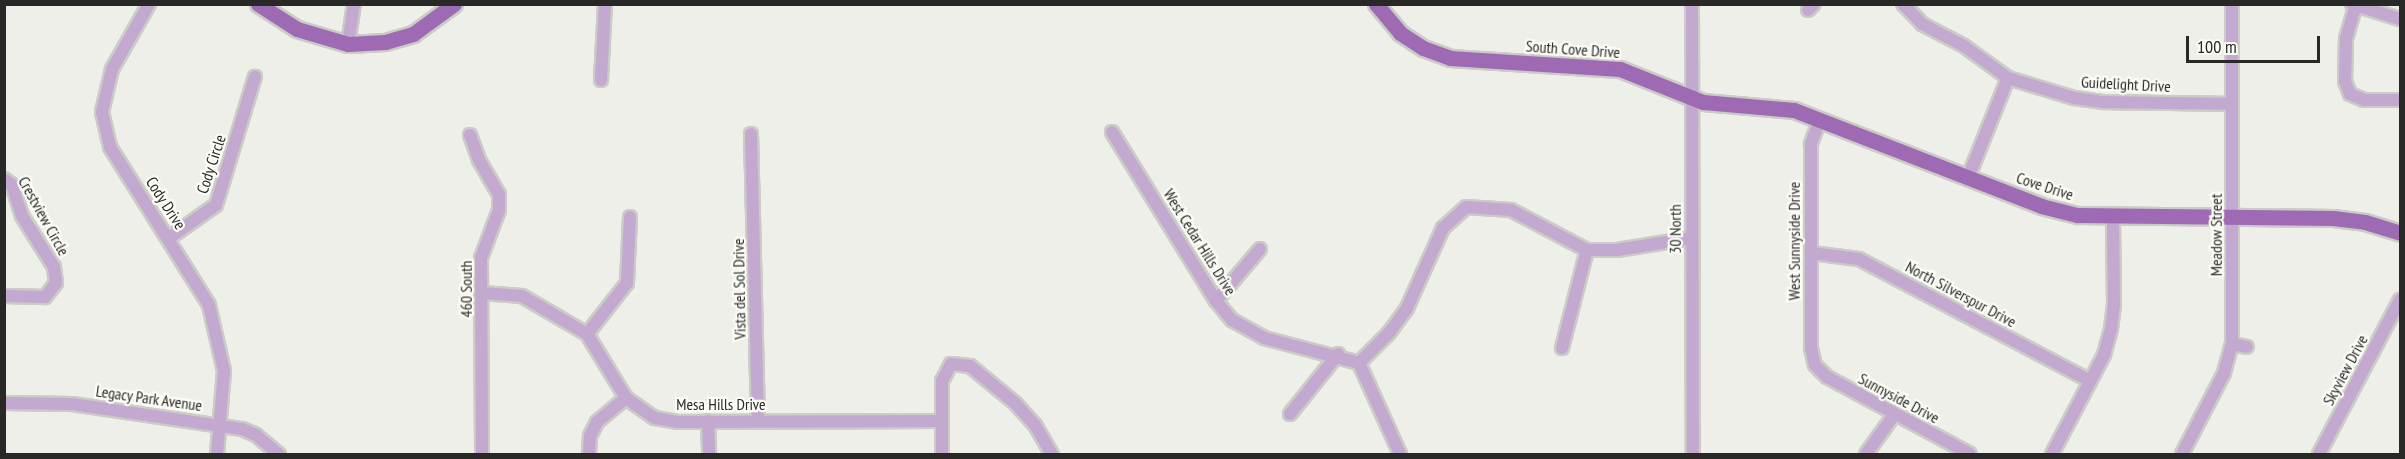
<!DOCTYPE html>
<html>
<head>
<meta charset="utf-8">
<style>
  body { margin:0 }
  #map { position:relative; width:2405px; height:459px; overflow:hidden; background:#efefea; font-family:"PT Sans Narrow",sans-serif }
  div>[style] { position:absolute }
  .roads { filter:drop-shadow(2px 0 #cbcbc7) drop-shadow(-2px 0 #cbcbc7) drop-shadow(0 2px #cbcbc7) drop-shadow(0 -2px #cbcbc7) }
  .minor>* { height:12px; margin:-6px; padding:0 6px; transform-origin:6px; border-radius:6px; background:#c3a8d0 }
  .major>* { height:15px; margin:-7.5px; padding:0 7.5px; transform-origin:7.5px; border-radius:7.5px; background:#9d6ab3 }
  span { translate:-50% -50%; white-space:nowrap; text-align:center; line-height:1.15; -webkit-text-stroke:4.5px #fcfdf7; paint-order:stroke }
  .street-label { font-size:16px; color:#282927 }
  .frame { position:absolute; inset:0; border:6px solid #282927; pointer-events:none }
  .scale { position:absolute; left:2186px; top:36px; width:134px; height:27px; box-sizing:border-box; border:3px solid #282927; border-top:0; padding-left:8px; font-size:18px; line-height:21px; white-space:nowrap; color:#282927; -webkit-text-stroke:4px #fcfdf7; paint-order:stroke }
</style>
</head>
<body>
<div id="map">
  <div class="roads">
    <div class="minor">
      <div style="left:149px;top:4px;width:75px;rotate:119.6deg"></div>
      <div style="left:112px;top:69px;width:44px;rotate:103.1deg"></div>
      <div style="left:102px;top:112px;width:36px;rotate:77deg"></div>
      <div style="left:110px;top:147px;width:186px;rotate:57.9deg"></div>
      <div style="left:209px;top:305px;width:68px;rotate:77.2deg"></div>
      <div style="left:224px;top:371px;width:83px;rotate:94.8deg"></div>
      <div style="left:1692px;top:4px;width:450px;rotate:89.9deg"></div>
      <div style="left:1903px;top:4px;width:28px;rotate:46deg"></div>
      <div style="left:1922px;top:24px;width:47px;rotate:27.6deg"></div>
      <div style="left:1964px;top:46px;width:54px;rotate:36deg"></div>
      <div style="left:2008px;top:78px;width:69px;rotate:16.9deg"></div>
      <div style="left:2074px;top:98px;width:30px;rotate:8deg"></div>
      <div style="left:2104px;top:102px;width:127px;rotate:0.9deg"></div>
      <div style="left:2352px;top:4px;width:50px;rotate:17.4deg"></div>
      <div style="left:2356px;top:4px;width:35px;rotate:106deg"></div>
      <div style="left:2346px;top:38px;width:43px;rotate:91.3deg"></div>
      <div style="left:2345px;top:81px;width:14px;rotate:69deg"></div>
      <div style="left:2350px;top:94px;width:15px;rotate:23deg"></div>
      <div style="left:2364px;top:100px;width:36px"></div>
      <div style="left:1808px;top:10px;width:8px;rotate:-45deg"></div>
      <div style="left:348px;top:44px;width:40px;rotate:-81.5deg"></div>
      <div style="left:601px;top:80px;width:76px;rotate:-87deg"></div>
      <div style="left:1820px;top:119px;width:27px;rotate:110deg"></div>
      <div style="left:1811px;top:144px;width:204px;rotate:90deg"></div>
      <div style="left:1811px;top:348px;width:17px;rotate:77deg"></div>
      <div style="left:1815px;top:365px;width:17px;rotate:45deg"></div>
      <div style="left:1827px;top:377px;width:162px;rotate:28.3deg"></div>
      <div style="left:1112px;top:132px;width:198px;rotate:58.4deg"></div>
      <div style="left:1216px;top:301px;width:25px;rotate:50deg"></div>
      <div style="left:1232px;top:320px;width:37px;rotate:29deg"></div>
      <div style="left:1264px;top:338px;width:98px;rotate:14.7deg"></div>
      <div style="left:1359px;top:363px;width:100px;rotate:65.7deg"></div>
      <div style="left:751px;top:134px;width:286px;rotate:88.6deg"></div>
      <div style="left:470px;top:135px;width:27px;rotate:70deg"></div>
      <div style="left:479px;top:160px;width:39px;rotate:60deg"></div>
      <div style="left:499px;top:194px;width:16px;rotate:90deg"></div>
      <div style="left:499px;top:210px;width:51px;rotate:110.6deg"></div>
      <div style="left:481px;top:258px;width:196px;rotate:89.7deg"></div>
      <div style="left:1968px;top:178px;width:108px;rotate:-68.2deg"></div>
      <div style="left:4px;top:179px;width:10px;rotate:37deg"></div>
      <div style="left:12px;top:185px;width:33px;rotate:72deg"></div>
      <div style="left:22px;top:216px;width:60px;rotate:57.9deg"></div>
      <div style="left:54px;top:267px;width:16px;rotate:83deg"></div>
      <div style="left:56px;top:283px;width:18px;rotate:128deg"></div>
      <div style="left:45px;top:297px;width:41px;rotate:-178.6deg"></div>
      <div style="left:169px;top:238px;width:57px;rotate:-35.1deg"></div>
      <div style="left:216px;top:205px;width:134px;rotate:-73.1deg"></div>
      <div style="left:1811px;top:253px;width:48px;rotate:7.1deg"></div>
      <div style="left:1859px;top:259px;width:261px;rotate:27.8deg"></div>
      <div style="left:482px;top:293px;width:40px;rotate:4.3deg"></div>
      <div style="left:522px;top:296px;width:75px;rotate:30.3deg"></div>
      <div style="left:587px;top:334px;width:75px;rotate:58.6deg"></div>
      <div style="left:626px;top:398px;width:35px;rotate:35deg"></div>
      <div style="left:655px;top:418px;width:22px;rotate:10deg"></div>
      <div style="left:677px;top:422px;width:264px;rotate:-0.2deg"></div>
      <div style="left:1216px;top:301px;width:68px;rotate:-49.8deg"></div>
      <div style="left:587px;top:334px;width:65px;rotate:-51.9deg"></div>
      <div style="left:627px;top:283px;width:66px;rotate:-87.4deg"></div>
      <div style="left:2232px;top:344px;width:15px;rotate:11deg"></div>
      <div style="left:1562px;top:348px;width:101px;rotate:-75.7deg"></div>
      <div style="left:1359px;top:363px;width:42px;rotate:-45deg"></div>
      <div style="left:1389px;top:333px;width:31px;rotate:-54deg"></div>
      <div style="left:1407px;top:308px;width:88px;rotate:-65.8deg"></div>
      <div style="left:1443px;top:228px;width:31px;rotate:-42deg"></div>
      <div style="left:1466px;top:207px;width:45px;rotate:3.8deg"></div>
      <div style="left:1511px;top:210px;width:86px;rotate:27.8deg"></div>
      <div style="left:1587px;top:250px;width:30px"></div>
      <div style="left:1617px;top:250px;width:76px;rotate:-9.1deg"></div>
      <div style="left:4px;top:403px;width:68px;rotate:0.8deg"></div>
      <div style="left:72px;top:404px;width:172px;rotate:8.4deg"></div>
      <div style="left:242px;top:429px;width:15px;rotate:23deg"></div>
      <div style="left:256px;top:435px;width:30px;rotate:40deg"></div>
      <div style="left:1290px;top:414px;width:77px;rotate:-51.3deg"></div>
      <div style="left:708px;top:421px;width:33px;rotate:88deg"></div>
      <div style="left:589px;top:454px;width:18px;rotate:-87deg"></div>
      <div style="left:590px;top:436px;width:16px;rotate:-63deg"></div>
      <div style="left:597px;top:422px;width:38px;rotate:-40deg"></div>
      <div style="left:942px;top:454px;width:73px;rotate:-90deg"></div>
      <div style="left:942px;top:381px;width:19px;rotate:-62deg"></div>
      <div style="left:951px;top:364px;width:19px;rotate:6deg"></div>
      <div style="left:970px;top:366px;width:58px;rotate:39.4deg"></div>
      <div style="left:1015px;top:403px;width:30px;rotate:48deg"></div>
      <div style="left:1035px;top:425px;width:34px;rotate:60deg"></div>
      <div style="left:1866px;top:454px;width:48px;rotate:-54.3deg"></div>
      <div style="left:2052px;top:454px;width:112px;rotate:-62.3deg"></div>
      <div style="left:2104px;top:355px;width:27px;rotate:-75deg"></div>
      <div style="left:2111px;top:329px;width:25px;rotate:-83deg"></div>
      <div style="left:2114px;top:304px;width:87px;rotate:-90.7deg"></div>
      <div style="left:2182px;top:454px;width:91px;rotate:-62.6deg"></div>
      <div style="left:2224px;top:373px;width:30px;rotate:-75deg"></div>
      <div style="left:2232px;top:344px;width:340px;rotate:-90deg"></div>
      <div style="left:2319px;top:454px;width:174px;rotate:-62.3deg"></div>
    </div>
    <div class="major">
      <div style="left:258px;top:4px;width:46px;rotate:32.7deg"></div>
      <div style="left:297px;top:29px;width:53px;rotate:16.4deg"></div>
      <div style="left:348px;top:44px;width:37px;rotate:-3deg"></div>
      <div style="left:385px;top:42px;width:29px;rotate:-16deg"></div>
      <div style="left:413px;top:34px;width:51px;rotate:-36.2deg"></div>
      <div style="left:1376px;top:4px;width:38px;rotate:50deg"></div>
      <div style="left:1400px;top:33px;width:27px;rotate:33deg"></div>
      <div style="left:1423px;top:48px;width:29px;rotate:20deg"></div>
      <div style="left:1450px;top:58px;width:170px;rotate:3.7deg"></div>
      <div style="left:1620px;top:69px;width:89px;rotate:21.7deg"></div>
      <div style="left:1703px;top:102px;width:91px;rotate:5deg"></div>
      <div style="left:1794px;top:110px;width:265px;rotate:21.2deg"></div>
      <div style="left:2041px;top:206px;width:38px;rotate:14deg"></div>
      <div style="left:2078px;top:215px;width:255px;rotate:0.7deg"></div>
      <div style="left:2333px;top:218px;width:32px;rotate:7deg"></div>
      <div style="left:2365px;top:222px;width:37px;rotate:17deg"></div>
    </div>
  </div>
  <div class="street-label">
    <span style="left:1573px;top:49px;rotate:4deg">South Cove Drive</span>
    <span style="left:2126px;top:84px;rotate:3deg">Guidelight Drive</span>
    <span style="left:211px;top:164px;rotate:-72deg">Cody Circle</span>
    <span style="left:2045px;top:186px;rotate:18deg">Cove Drive</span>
    <span style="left:166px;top:203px;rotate:57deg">Cody Drive</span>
    <span style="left:44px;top:216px;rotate:61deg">Crestview Circle</span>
    <span style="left:1675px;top:229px;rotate:-90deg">30 North</span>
    <span style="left:2216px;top:235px;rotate:-90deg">Meadow Street</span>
    <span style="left:1794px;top:241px;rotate:-90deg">West Sunnyside Drive</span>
    <span style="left:1200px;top:242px;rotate:58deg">West Cedar Hills Drive</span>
    <span style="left:466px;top:289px;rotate:-90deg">460 South</span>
    <span style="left:739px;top:289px;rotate:-91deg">Vista del Sol Drive</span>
    <span style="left:1961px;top:294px;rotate:28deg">North Silverspur Drive</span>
    <span style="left:2345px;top:370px;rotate:-62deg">Skyview Drive</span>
    <span style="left:149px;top:398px;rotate:8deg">Legacy Park Avenue</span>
    <span style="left:1899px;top:398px;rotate:28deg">Sunnyside Drive</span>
    <span style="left:721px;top:404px">Mesa Hills Drive</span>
  </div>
  <div class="frame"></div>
  <div class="scale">100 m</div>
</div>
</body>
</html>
